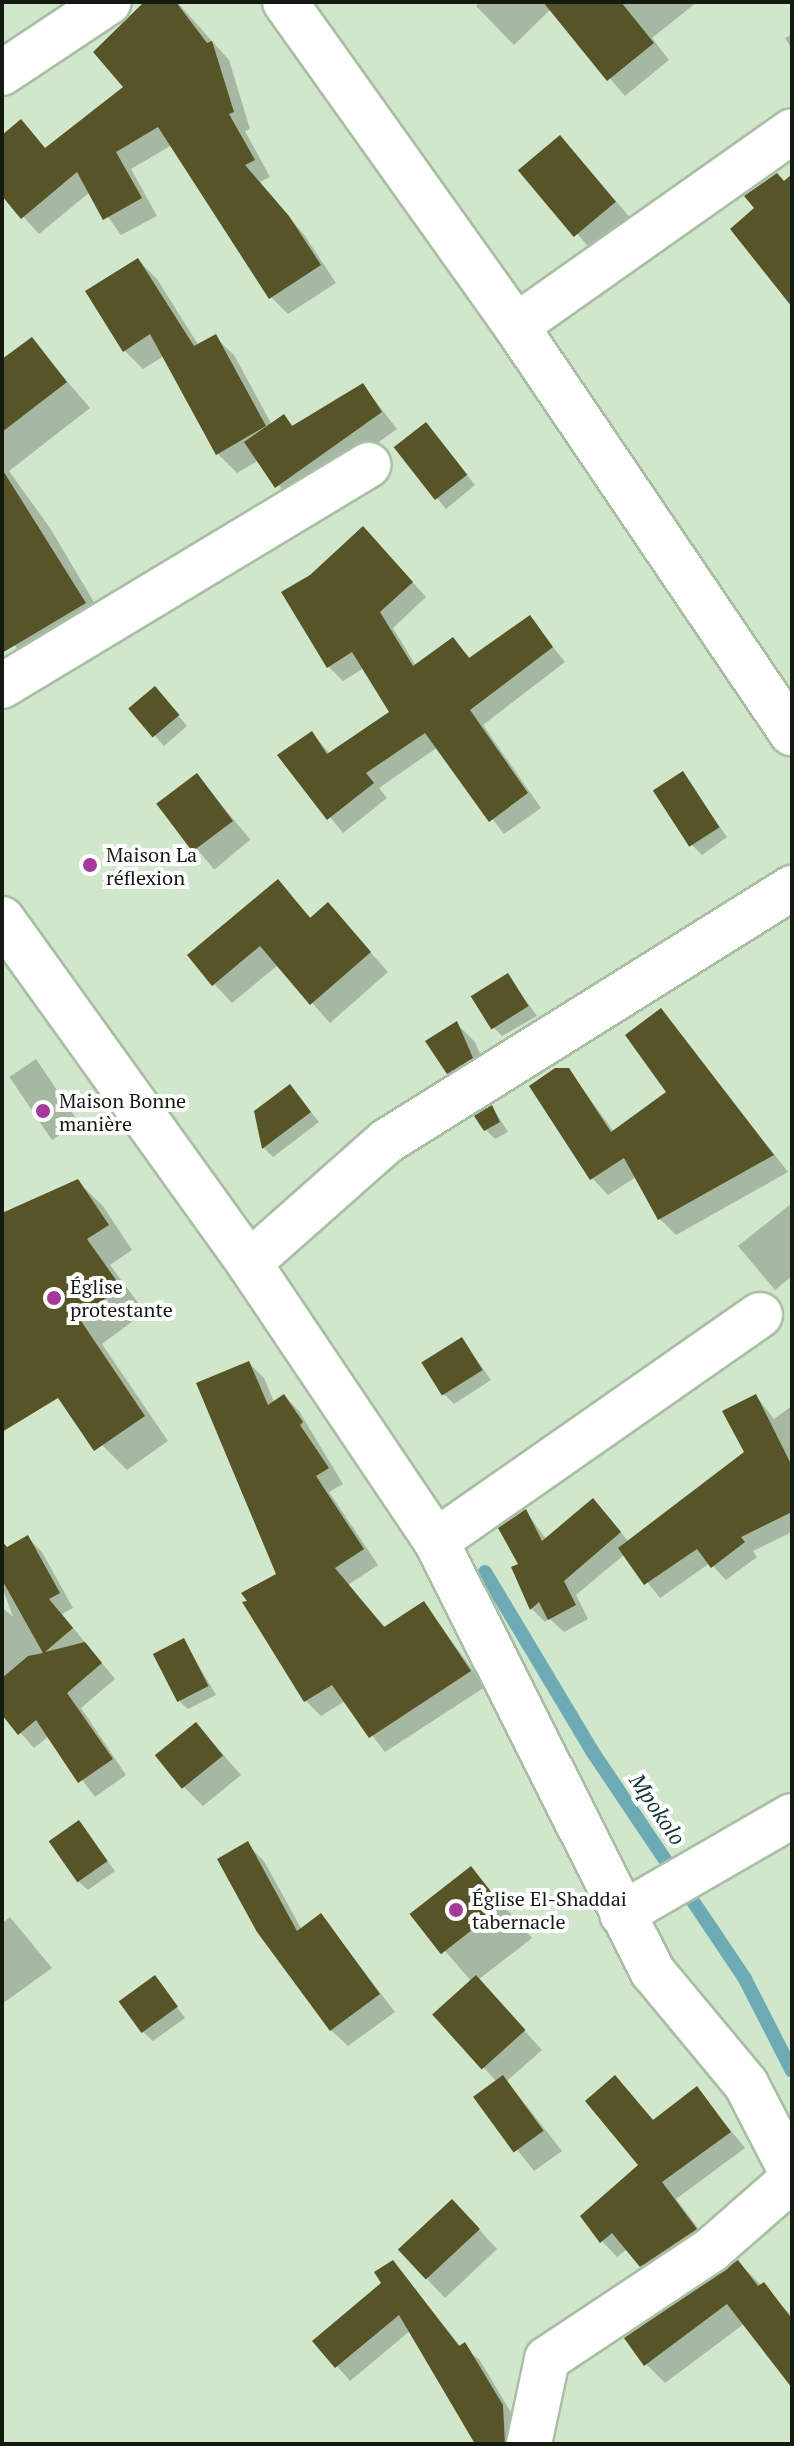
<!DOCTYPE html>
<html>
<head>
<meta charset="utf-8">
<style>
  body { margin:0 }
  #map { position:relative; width:794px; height:2446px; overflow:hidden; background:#d0e7cb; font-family:"PT Serif",serif }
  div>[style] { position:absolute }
  .shadow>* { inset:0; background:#0003; transform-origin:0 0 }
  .stream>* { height:14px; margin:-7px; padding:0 7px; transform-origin:7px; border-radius:7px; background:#6dabb4 }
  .building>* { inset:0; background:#575528; transform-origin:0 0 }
  .roads { filter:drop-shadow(2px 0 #a9bfa4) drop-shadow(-2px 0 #a9bfa4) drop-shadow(0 2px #a9bfa4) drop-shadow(0 -2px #a9bfa4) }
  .minor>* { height:44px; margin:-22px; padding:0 22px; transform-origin:22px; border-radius:22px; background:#fff }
  .highway>* { height:44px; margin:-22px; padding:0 22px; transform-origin:22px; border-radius:22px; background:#fff }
  .dots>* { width:22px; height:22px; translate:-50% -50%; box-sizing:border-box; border:4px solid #fff; border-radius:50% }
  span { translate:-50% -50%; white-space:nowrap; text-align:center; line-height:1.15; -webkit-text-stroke:8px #fff; paint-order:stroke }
  .poi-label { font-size:20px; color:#131b11 }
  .left { translate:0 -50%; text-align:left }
  .water-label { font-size:22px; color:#123236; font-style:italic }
  .frame { position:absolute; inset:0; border:4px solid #131b11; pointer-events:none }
</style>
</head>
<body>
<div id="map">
  <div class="shadow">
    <div style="clip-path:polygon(148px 2px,177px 2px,229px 60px,250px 129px,245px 131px,270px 177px,260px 182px,305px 236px,336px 283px,288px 314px,271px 297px,172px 145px,131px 169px,157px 216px,121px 235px,90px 192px,39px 234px,2px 193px,2px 137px,21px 122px,47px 150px,125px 87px)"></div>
    <div style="clip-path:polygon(480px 2px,697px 2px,652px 38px,669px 60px,625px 96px,551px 9px,514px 45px,476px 6px)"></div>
    <div style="clip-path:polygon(792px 34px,792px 49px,785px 38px)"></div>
    <div style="clip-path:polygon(578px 157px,633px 221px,595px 254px,521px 171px)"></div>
    <div style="clip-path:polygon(138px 260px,157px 279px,199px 346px,215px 337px,234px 355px,272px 425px,284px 416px,294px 427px,363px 385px,397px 429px,293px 503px,259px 460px,237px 473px,218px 454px,164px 356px,143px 369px,124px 350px)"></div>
    <div style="clip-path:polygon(31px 339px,90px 408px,9px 471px,50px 528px,110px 629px,37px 672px,2px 630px,2px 362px)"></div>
    <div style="clip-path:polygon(435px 434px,475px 485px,446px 509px,396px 447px)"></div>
    <div style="clip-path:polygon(377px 543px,426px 597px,393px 628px,416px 666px,453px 640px,471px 659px,530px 618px,565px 662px,483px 725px,541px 808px,504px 834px,438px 747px,379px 788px,387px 798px,343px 833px,280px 755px,312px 733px,330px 754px,392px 712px,364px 668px,343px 681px,329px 667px,283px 593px)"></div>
    <div style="clip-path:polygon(164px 698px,187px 726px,164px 746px,131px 709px)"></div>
    <div style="clip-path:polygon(683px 774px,727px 837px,702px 855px,692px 845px)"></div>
    <div style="left:197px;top:776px;width:83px;height:47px;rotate:50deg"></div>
    <div style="clip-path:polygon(278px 882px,312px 919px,328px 905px,388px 972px,330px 1023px,278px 965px,232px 1003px,214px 984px)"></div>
    <div style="clip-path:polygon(508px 976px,537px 1016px,502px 1036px,492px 1026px)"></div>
    <div style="clip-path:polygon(661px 1010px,788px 1172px,676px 1235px,660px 1219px,636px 1177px,608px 1195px,592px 1178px,569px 1070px,614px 1132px,668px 1092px)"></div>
    <div style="clip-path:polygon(456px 1023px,475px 1042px,490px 1077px,467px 1092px,448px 1073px)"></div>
    <div style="left:36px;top:1059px;width:76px;height:32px;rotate:56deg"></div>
    <div style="clip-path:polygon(290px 1086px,319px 1122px,273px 1157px,264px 1148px,257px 1112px)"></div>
    <div style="clip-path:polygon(492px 1107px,508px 1132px,495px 1139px,485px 1129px)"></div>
    <div style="clip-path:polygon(78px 1182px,103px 1206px,132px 1250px,110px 1265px,145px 1312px,102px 1344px,168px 1441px,127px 1470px,102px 1445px,2px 1305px,2px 1215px)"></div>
    <div style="clip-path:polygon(792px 1203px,792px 1276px,775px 1290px,738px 1246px)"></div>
    <div style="clip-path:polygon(462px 1339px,491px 1380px,454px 1404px,444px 1394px)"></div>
    <div style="clip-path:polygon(249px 1363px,264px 1378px,274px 1402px,284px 1396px,299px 1411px,343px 1484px,329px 1492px,378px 1565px,348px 1585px,386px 1628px,424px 1603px,485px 1687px,385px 1752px,345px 1701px,321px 1716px,305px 1700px,278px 1575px)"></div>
    <div style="clip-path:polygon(756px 1396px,774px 1419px,792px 1406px,792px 1532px,753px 1551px,757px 1557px,726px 1580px,710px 1563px,660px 1598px,625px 1554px,576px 1595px,588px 1619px,564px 1632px,549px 1618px,545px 1622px,532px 1609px,514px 1568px,521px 1565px,526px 1512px,547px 1540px,593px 1500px,629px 1542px,747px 1453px)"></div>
    <div style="clip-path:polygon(27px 1537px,42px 1552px,73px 1608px,62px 1614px,115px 1679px,81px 1708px,126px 1775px,95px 1797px,49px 1736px,34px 1748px,2px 1712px,2px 1607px,13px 1617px,2px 1587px,2px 1552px)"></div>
    <div style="clip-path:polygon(184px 1641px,216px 1695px,188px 1709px,178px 1700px)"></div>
    <div style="clip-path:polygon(196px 1724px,241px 1775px,203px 1806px,184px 1787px)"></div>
    <div style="clip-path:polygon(78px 1822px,115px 1871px,88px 1890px,78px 1881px)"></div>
    <div style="clip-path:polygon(247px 1844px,264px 1861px,302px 1930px,321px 1916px,395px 2012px,348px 2046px,331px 2030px)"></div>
    <div style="clip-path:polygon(471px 1868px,532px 1938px,478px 1980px,542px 2050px,507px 2081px,562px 2151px,534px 2171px,476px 2097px,497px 2082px,435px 2015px,472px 1982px,413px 1914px)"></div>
    <div style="clip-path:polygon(10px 1917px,52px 1968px,2px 2004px,2px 1923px)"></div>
    <div style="clip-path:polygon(155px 1978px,185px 2018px,153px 2041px,143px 2032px)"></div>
    <div style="clip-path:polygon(615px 2078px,654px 2121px,697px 2089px,745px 2148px,676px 2199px,711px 2245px,657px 2281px,627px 2249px,617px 2257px,602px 2241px,641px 2166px)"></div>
    <div style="clip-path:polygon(471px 2221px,497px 2249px,445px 2298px,427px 2279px)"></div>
    <div style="clip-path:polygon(393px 2262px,461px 2347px,479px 2359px,515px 2419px,517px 2444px,477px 2444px,411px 2330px,350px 2381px,315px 2341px,383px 2284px)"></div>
    <div style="clip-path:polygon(738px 2262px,792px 2316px,792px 2380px,744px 2324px,665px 2383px,646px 2364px)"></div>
  </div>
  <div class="stream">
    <div style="left:485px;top:1572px;width:209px;rotate:59.1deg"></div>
    <div style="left:592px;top:1751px;width:275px;rotate:56.1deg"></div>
    <div style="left:745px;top:1979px;width:103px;rotate:62.9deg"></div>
  </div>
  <div class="building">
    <div style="clip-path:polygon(144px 2px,176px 2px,207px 43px,212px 41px,234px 112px,229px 114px,255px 160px,245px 165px,289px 216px,321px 265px,269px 299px,158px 127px,116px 152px,142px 198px,103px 220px,77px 172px,21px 219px,2px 196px,2px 135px,21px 119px,45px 148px,123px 87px,93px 52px)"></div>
    <div style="clip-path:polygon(543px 2px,621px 2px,654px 43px,607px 81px)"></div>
    <div style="left:560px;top:135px;width:87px;height:55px;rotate:50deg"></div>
    <div style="clip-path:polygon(777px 173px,784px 181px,792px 174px,792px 307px,730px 229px,754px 208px,744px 196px)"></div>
    <div style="clip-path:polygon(138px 258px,194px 346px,216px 334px,266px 426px,216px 455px,150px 334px,123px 352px,85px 291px)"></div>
    <div style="clip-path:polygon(32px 337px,67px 382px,2px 432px,2px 359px)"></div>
    <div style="clip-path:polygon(363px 383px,382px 412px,275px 488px,244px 442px,284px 414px,292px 426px)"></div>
    <div style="left:426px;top:422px;width:67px;height:41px;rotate:52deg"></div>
    <div style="clip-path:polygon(2px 469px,86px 603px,2px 653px)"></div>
    <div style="clip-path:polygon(363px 526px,413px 582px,380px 612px,413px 666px,453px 637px,469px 658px,530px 615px,553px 647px,470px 710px,528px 793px,489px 822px,425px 733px,366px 773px,374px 783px,327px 820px,277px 755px,312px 731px,327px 754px,389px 712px,352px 652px,327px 668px,281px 592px,310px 575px)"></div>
    <div style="left:155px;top:686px;width:38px;height:35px;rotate:50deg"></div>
    <div style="left:683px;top:771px;width:67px;height:36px;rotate:57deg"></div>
    <div style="left:197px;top:773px;width:60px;height:51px;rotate:53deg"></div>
    <div style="clip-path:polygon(278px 879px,310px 918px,328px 902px,371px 952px,310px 1005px,260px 946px,212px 986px,187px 955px)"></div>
    <div style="left:508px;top:973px;width:39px;height:44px;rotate:58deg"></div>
    <div style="clip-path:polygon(661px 1008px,774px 1155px,658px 1220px,624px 1158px,590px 1180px,529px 1086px,555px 1068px,569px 1068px,611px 1132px,666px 1092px,625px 1035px)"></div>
    <div style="clip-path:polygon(457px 1021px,473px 1058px,447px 1074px,425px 1041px)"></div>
    <div style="clip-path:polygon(290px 1084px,311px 1112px,262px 1149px,254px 1111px)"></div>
    <div style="clip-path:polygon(492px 1105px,500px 1122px,484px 1131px,474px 1116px)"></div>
    <div style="clip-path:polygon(78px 1179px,109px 1225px,87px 1239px,121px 1287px,79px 1318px,145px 1416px,94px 1451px,58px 1398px,2px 1432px,2px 1213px)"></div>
    <div style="left:462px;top:1337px;width:39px;height:48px;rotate:58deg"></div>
    <div style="clip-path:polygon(249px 1361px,268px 1405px,284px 1394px,303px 1422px,300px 1425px,329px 1468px,316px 1476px,364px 1549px,335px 1568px,384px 1627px,424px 1601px,471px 1671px,369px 1738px,332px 1685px,304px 1702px,242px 1602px,247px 1601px,241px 1593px,276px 1574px,196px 1383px)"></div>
    <div style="clip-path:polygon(756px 1394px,792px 1466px,792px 1512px,741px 1537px,745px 1542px,711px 1568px,697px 1549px,644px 1585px,618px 1548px,744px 1452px,722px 1411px)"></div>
    <div style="clip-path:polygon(593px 1498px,621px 1532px,564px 1581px,576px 1605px,548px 1620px,539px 1602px,530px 1610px,511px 1567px,518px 1564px,498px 1528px,526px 1509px,542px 1541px)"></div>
    <div style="clip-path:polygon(28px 1535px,60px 1593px,49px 1599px,73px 1628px,45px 1652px,85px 1642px,102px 1663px,67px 1693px,113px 1759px,78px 1783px,36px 1720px,18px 1735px,2px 1715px,2px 1678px,28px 1656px,43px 1653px,2px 1580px,2px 1541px,7px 1547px)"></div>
    <div style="left:184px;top:1638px;width:54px;height:35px;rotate:63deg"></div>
    <div style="left:196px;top:1722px;width:43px;height:53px;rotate:51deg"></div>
    <div style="left:79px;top:1820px;width:50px;height:37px;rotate:55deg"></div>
    <div style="clip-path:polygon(248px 1841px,297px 1931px,321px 1913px,380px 1994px,330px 2031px,257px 1932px,217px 1859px)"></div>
    <div style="left:471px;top:1866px;width:51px;height:78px;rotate:52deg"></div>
    <div style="left:155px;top:1975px;width:39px;height:45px;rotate:54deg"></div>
    <div style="left:476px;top:1975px;width:74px;height:59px;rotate:48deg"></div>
    <div style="left:503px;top:2075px;width:69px;height:37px;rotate:54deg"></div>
    <div style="clip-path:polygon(615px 2075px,653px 2120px,697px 2086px,731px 2132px,662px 2182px,697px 2229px,640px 2267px,612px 2233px,600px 2243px,580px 2216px,638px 2165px,585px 2101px)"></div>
    <div style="left:452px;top:2199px;width:41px;height:74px;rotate:47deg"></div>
    <div style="clip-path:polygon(393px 2260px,459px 2346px,465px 2342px,503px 2405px,505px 2444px,475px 2444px,399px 2315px,335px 2368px,312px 2341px,381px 2283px,374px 2272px)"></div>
    <div style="clip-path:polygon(738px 2260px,758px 2286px,764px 2282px,792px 2319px,792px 2388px,727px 2304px,644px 2366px,624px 2338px)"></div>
  </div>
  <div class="roads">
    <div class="minor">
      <div style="left:2px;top:73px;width:128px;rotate:-33.6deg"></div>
      <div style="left:516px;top:326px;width:338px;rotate:-35.2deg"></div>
      <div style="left:2px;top:686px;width:428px;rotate:-31.1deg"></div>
      <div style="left:2px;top:919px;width:423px;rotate:54.3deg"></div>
      <div style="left:249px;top:1263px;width:335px;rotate:56.1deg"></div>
      <div style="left:436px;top:1541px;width:483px;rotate:63.3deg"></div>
      <div style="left:653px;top:1972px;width:146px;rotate:50.3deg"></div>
      <div style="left:746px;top:2084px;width:100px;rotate:62.7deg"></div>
      <div style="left:249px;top:1263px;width:184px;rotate:-41.5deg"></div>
      <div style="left:387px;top:1141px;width:478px;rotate:-32deg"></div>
      <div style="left:436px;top:1541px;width:395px;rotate:-34.9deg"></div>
      <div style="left:622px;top:1914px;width:196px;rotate:-30deg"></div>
      <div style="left:529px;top:2444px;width:87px;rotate:-78deg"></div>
      <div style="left:547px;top:2359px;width:197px;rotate:-33.6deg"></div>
      <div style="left:711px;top:2250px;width:108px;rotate:-41.2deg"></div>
    </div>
    <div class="highway">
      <div style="left:285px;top:2px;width:398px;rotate:54.5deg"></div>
      <div style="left:516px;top:326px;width:492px;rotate:55.9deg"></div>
    </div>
  </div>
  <div class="dots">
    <div style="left:90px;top:865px;background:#a4399a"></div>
    <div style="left:43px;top:1111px;background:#a4399a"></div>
    <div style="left:54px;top:1298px;background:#a4399a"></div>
    <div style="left:456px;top:1910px;background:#a4399a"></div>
  </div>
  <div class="poi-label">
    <span class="left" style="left:106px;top:866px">Maison La<br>réflexion</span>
    <span class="left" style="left:59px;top:1112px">Maison Bonne<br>manière</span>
    <span class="left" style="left:70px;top:1298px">Église<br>protestante</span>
    <span class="left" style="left:472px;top:1910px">Église El-Shaddai<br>tabernacle</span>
  </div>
  <div class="water-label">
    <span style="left:658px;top:1809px;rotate:56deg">Mpokolo</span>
  </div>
  <div class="frame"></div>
</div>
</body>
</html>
